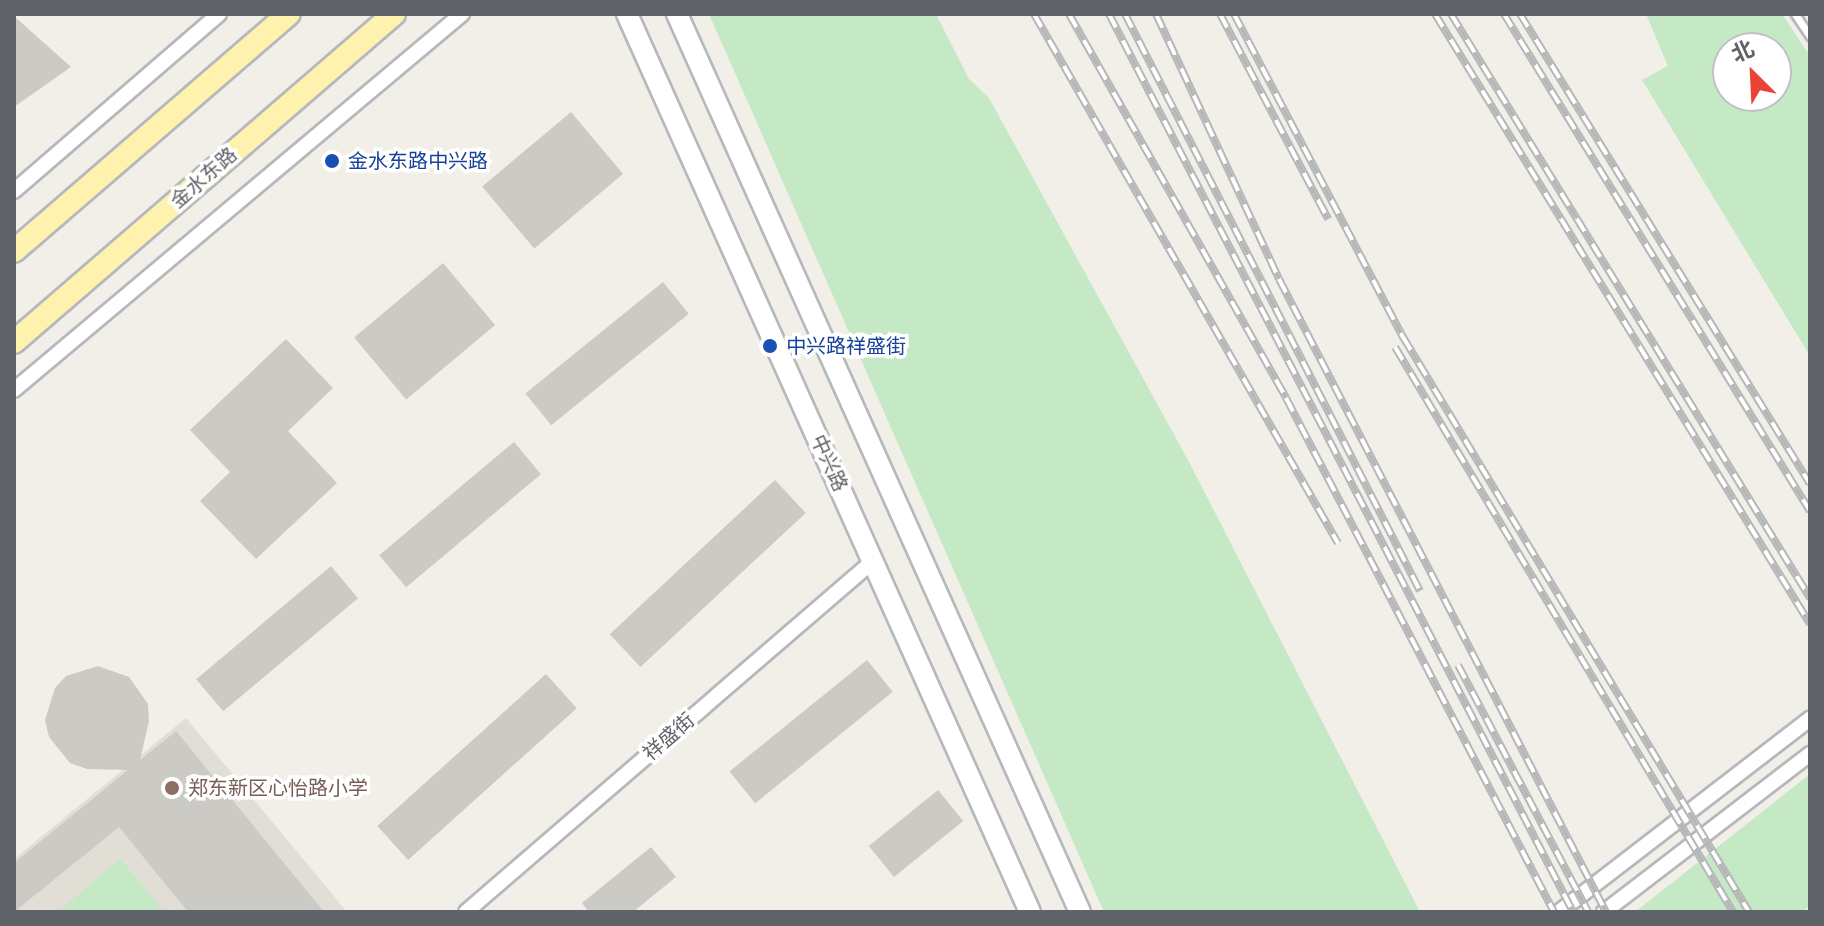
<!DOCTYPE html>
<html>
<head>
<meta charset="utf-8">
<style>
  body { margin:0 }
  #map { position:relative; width:1824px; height:926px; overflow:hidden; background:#f1efe8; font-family:"DM Sans","Noto Sans SC",sans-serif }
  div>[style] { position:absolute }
  .education>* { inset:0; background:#e1ded6 }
  .green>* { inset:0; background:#c5e8c5 }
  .building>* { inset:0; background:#cccac5; transform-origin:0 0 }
  .roads { filter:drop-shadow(2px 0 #b5b8bc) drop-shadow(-2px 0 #b5b8bc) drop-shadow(0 2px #b5b8bc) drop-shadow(0 -2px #b5b8bc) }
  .lane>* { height:7px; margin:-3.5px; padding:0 3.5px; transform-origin:3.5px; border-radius:3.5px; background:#fff }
  .street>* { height:14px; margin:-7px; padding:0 7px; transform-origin:7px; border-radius:7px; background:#fff }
  .secondary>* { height:20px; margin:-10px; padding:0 10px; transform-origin:10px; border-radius:10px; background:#fff }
  .primary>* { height:22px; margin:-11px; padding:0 11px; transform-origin:11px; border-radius:11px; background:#fff2af }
  .rail>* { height:8px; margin-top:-4px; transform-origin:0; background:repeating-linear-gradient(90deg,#fff 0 15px,#b6b7b8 0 30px); box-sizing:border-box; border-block:2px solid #b6b7b8 }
  .dots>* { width:22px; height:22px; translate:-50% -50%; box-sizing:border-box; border:4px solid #fff; border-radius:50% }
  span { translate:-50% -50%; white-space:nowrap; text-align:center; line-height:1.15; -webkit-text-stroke:7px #fff; paint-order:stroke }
  .transit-label { font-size:20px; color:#164399 }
  .left { translate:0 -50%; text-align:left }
  .street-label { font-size:20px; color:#5f6368 }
  .education-label { font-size:20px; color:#785e54 }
  .frame { position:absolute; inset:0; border:16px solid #5f6368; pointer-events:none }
  .north { position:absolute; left:1712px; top:32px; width:80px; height:80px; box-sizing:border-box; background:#fff; border:2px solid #bfc1c3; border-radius:50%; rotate:336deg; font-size:22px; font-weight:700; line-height:32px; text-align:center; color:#5f6368 }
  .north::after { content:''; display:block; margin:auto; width:28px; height:36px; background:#ea4335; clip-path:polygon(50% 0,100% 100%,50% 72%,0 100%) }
</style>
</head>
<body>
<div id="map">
  <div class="education">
    <div style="clip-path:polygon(186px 718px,347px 912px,14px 912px,14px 859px)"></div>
  </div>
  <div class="green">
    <div style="clip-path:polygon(709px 14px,936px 14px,969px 79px,989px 98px,1188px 460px,1420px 912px,1104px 912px)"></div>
    <div style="clip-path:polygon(evenodd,1646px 14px,1782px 14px,1810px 56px,1810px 356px,1642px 80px,1668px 66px,1646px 14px,1728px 48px,1776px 48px,1776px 96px,1728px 96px,1728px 48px)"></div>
    <div style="clip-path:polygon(1810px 774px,1810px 906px,1802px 912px,1635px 912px)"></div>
    <div style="clip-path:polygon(120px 859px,165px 912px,58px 912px)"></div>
  </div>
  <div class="building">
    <div style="clip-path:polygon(14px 16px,71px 67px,14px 107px)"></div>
    <div style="left:571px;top:112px;width:81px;height:116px;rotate:50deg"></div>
    <div style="left:443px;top:263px;width:81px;height:116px;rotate:50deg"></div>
    <div style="left:663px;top:282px;width:41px;height:177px;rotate:51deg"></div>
    <div style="clip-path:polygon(286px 339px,333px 388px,288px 431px,337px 483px,256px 559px,200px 501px,230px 472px,190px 430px)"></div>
    <div style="left:514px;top:442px;width:42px;height:176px;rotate:50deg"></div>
    <div style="left:775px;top:480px;width:45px;height:226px;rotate:47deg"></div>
    <div style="left:331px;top:566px;width:42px;height:176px;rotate:50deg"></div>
    <div style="left:867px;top:660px;width:41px;height:177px;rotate:51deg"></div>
    <div style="clip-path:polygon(98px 666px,129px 677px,148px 704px,149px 721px,140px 760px,176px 731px,324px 912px,188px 912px,119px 827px,14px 912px,14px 863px,128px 770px,87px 769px,70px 763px,49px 737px,45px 720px,55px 688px,66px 676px)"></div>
    <div style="left:546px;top:674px;width:46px;height:227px;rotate:48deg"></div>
    <div style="left:938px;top:790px;width:40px;height:89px;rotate:51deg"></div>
    <div style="clip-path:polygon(651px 847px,676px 877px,633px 912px,589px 912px,582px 903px)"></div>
  </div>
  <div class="roads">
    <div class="lane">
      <div style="left:1795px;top:14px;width:27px;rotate:56deg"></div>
    </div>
    <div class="street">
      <div style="left:14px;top:191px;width:271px;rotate:-40.8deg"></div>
      <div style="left:14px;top:390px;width:585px;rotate:-40.01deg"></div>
      <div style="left:466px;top:912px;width:537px;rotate:-40.77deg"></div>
      <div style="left:1559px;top:912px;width:317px;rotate:-37.6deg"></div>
      <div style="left:1604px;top:912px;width:260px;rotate:-37.5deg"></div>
    </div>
    <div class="secondary">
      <div style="left:627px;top:14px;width:984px;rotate:65.83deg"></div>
      <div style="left:677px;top:14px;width:984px;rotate:65.83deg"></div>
    </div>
    <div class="primary">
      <div style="left:14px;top:251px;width:363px;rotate:-40.8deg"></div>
      <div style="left:14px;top:342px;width:502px;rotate:-40.8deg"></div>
    </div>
  </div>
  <div class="rail">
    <div style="left:1034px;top:14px;width:610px;rotate:60.12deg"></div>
    <div style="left:1069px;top:14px;width:441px;rotate:60.5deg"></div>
    <div style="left:1286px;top:398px;width:580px;rotate:62.46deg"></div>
    <div style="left:1109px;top:14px;width:1011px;rotate:62.67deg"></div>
    <div style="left:1125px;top:14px;width:648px;rotate:62.92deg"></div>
    <div style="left:1156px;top:14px;width:292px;rotate:65.1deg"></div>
    <div style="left:1279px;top:279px;width:712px;rotate:62.68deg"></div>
    <div style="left:1220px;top:14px;width:232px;rotate:62.2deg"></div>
    <div style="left:1234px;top:14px;width:365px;rotate:62.4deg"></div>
    <div style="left:1403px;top:337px;width:671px;rotate:58.96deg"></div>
    <div style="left:1435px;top:14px;width:716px;rotate:58.42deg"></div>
    <div style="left:1451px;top:14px;width:686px;rotate:58.42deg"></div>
    <div style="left:1504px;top:14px;width:584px;rotate:58.38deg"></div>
    <div style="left:1520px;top:14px;width:552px;rotate:58.32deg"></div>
    <div style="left:1395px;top:347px;width:658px;rotate:59.11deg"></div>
    <div style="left:1458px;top:665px;width:279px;rotate:62.2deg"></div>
  </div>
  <div class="dots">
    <div style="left:332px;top:161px;background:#1a4fb4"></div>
    <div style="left:770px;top:346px;background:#1a4fb4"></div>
    <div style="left:172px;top:788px;background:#8d6e63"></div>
  </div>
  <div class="transit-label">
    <span class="left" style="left:348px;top:161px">金水东路中兴路</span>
    <span class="left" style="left:786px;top:346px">中兴路祥盛街</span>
  </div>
  <div class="street-label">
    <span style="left:204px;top:178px;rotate:-41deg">金水东路</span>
    <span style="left:829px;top:463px;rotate:66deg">中兴路</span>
    <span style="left:669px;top:737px;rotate:-41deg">祥盛街</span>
  </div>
  <div class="education-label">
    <span class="left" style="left:188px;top:788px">郑东新区心怡路小学</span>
  </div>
  <div class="frame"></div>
  <div class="north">北</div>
</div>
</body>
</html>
